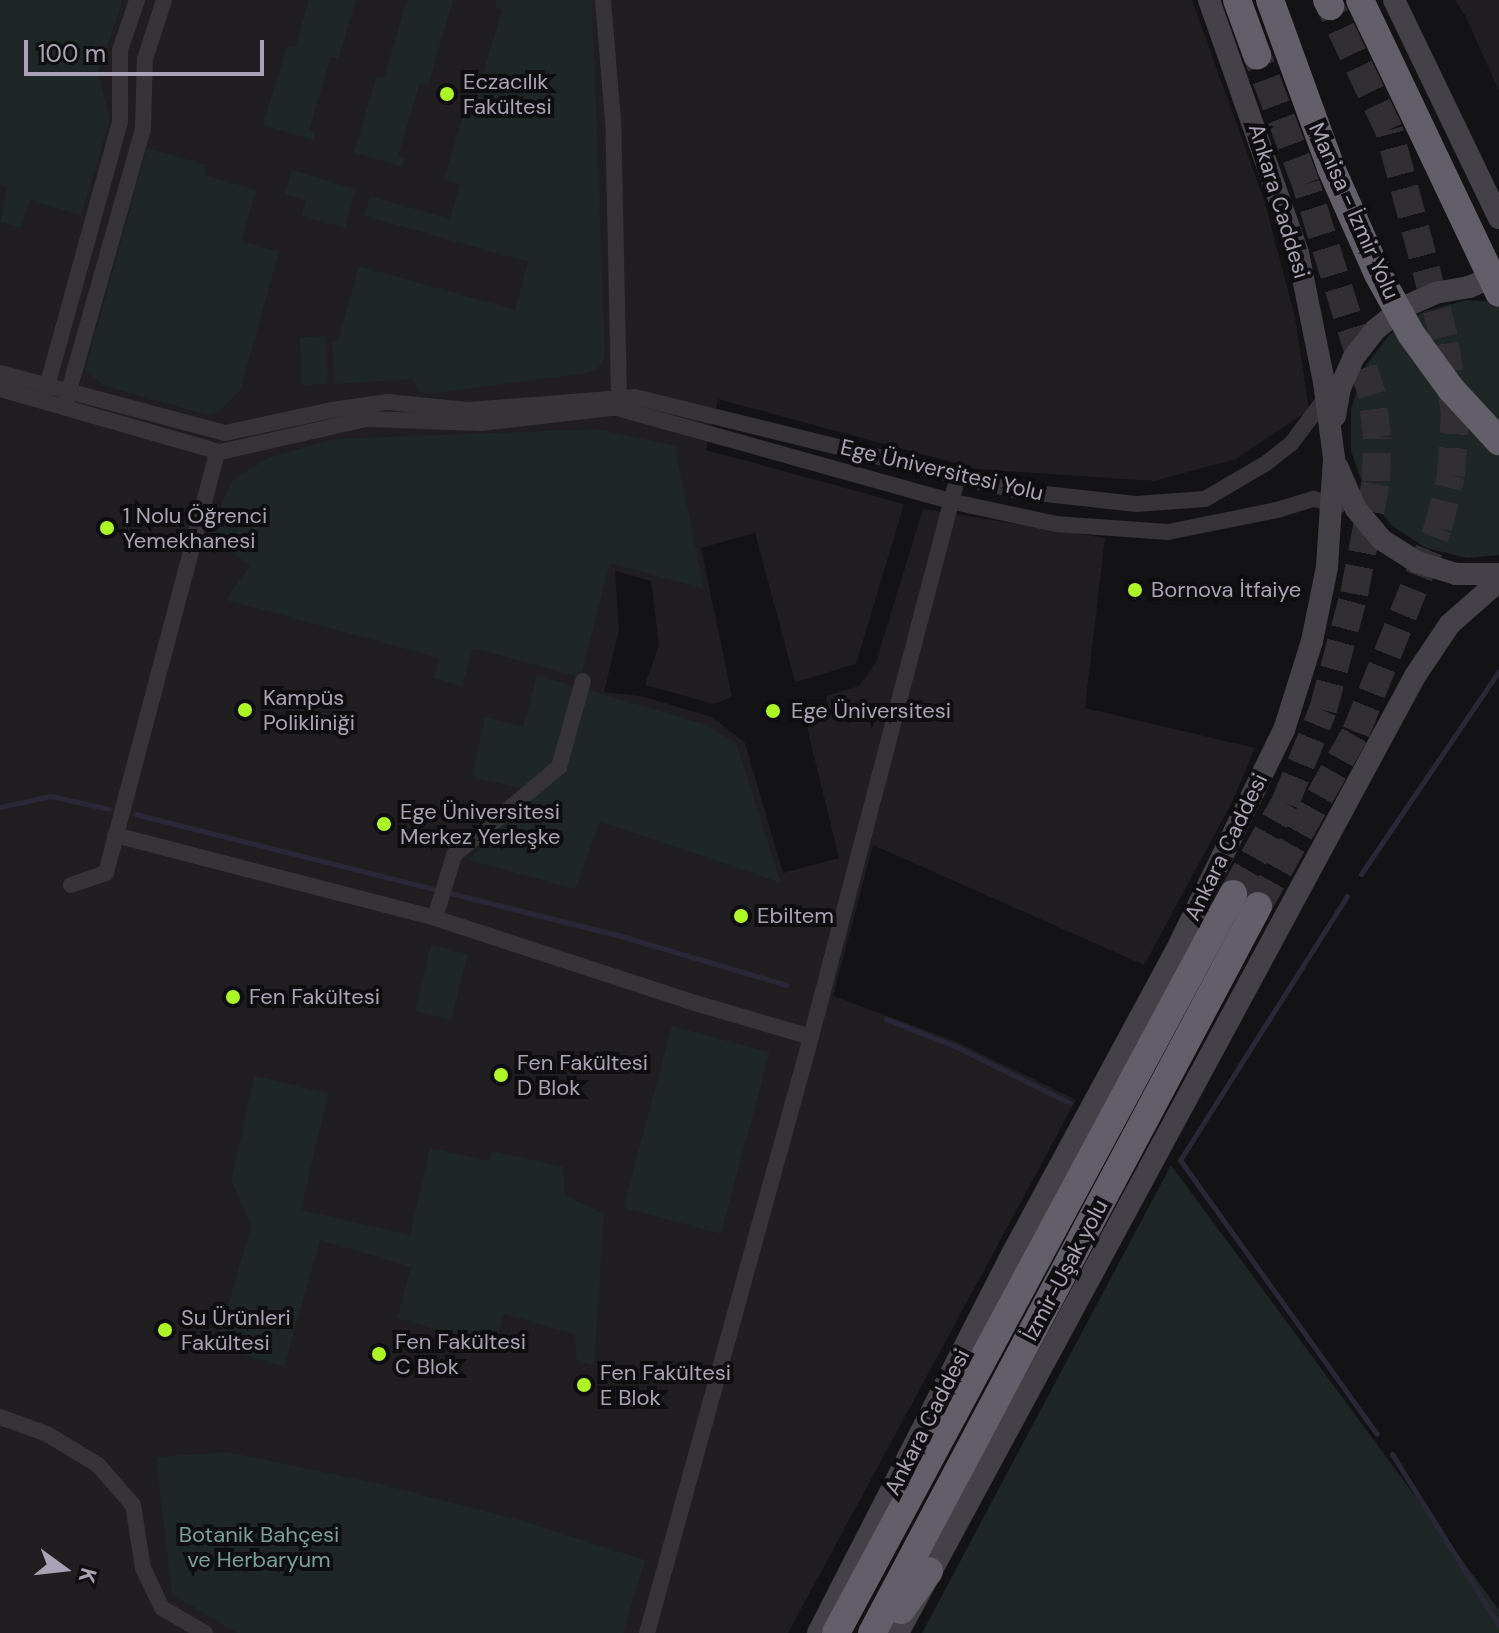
<!DOCTYPE html>
<html>
<head>
<meta charset="utf-8">
<style>
  body { margin:0 }
  #map { position:relative; width:1499px; height:1633px; overflow:hidden; background:#131214; font-family:"DM Sans",sans-serif }
  div>[style] { position:absolute }
  .built>* { inset:0; background:#201e21 }
  .green>* { inset:0; background:#1e2725; transform-origin:0 0 }
  .stream>* { height:5px; margin:-2.5px; padding:0 2.5px; transform-origin:2.5px; border-radius:2.5px; background:#2a2838 }
  .highway-tunnel>* { height:28px; margin-top:-14px; transform-origin:0; background:repeating-linear-gradient(90deg,#312f34 0 28px,transparent 0 42px) }
  .street>* { height:16px; margin:-8px; padding:0 8px; transform-origin:8px; border-radius:8px; background:#363339 }
  .secondary>* { height:22px; margin:-11px; padding:0 11px; transform-origin:11px; border-radius:11px; background:#444149 }
  .highway>* { height:28px; margin:-14px; padding:0 14px; transform-origin:14px; border-radius:14px; background:#635f6a }
  .dots>* { width:22px; height:22px; translate:-50% -50%; box-sizing:border-box; border:4px solid #0e0d0f; border-radius:50% }
  span { translate:-50% -50%; white-space:nowrap; text-align:center; line-height:1.15; -webkit-text-stroke:8px #0e0d0f; paint-order:stroke }
  .poi-label { font-size:22px; color:#aaa3b5 }
  .left { translate:0 -50%; text-align:left }
  .street-label { font-size:22px; color:#aaa3b5 }
  .park-label { font-size:22px; color:#79a197 }
  .north { position:absolute; left:24px; top:1529px; width:80px; height:80px; -webkit-text-stroke:6px #0e0d0f; paint-order:stroke; rotate:105deg; font-size:22px; font-weight:700; line-height:32px; text-align:center; color:#aaa3b5 }
  .north::after { content:''; display:block; margin:auto; width:28px; height:36px; background:#aaa3b5; clip-path:polygon(50% 0,100% 100%,50% 72%,0 100%) }
  .scale { position:absolute; left:24px; top:40px; width:240px; height:36px; box-sizing:border-box; border:4px solid #aaa3b5; border-top:0; padding-left:10px; font-size:24px; line-height:28px; white-space:nowrap; color:#aaa3b5; -webkit-text-stroke:6px #0e0d0f; paint-order:stroke }
</style>
</head>
<body>
<div id="map">
  <div class="built">
    <div style="clip-path:polygon(0 0,1192px 0,1264px 200px,1295px 317px,1309px 410px,1236px 459px,1154px 481px,977px 469px,718px 399px,706px 450px,904px 504px,856px 664px,795px 682px,755px 533px,701px 548px,732px 697px,714px 704px,645px 685px,659px 645px,651px 581px,615px 571px,619px 630px,604px 692px,641px 696px,712px 717px,745px 743px,783px 873px,839px 858px,804px 715px,829px 709px,826px 696px,859px 686px,876px 662px,923px 509px,1105px 538px,1085px 708px,1255px 748px,1231px 804px,1144px 965px,873px 845px,833px 996px,955px 1041px,1076px 1100px,788px 1633px,0 1633px)"></div>
    <div style="clip-path:polygon(1455px 0,1499px 0,1499px 91px,1466px 17px)"></div>
  </div>
  <div class="green">
    <div style="clip-path:polygon(0 0,123px 0,98px 73px,110px 120px,81px 215px,30px 200px,21px 228px,0 222px,7px 188px,0 185px)"></div>
    <div style="clip-path:polygon(309px 0,356px 0,338px 59px,331px 57px,309px 130px,315px 132px,313px 140px,263px 125px,287px 46px,295px 48px)"></div>
    <div style="clip-path:polygon(407px 0,453px 0,428px 85px,420px 83px,398px 156px,405px 159px,402px 167px,354px 152px,377px 76px,384px 78px)"></div>
    <div style="clip-path:polygon(497px 0,592px 0,605px 356px,599px 367px,588px 373px,428px 394px,419px 391px,413px 379px,335px 384px,332px 342px,338px 341px,359px 266px,515px 310px,528px 262px,365px 216px,360px 232px,370px 196px,450px 219px,460px 184px,444px 179px,467px 102px,474px 104px,502px 10px,495px 7px)"></div>
    <div style="clip-path:polygon(147px 148px,207px 165px,205px 175px,256px 190px,241px 241px,279px 252px,240px 391px,218px 412px,208px 415px,105px 386px,85px 370px)"></div>
    <div style="clip-path:polygon(292px 170px,356px 189px,345px 228px,302px 216px,306px 200px,285px 194px)"></div>
    <div style="clip-path:polygon(1467px 300px,1499px 302px,1499px 555px,1467px 558px,1426px 548px,1391px 525px,1365px 491px,1351px 451px,1351px 409px,1364px 368px,1390px 334px,1425px 311px)"></div>
    <div style="left:326px;top:336px;width:48px;height:26px;rotate:88deg"></div>
    <div style="clip-path:polygon(597px 429px,675px 446px,704px 589px,610px 563px,580px 677px,473px 648px,462px 686px,434px 678px,439px 658px,226px 600px,250px 565px,212px 539px,211px 529px,232px 481px,270px 457px,335px 439px)"></div>
    <div style="clip-path:polygon(537px 675px,707px 725px,736px 743px,781px 883px,600px 821px,575px 889px,469px 860px,531px 791px,472px 777px,485px 717px,523px 727px)"></div>
    <div style="left:431px;top:945px;width:38px;height:68px;rotate:14deg"></div>
    <div style="left:672px;top:1026px;width:101px;height:188px;rotate:15deg"></div>
    <div style="clip-path:polygon(255px 1076px,328px 1093px,301px 1210px,410px 1235px,430px 1148px,489px 1161px,492px 1151px,563px 1167px,565px 1196px,604px 1214px,594px 1365px,577px 1361px,575px 1334px,504px 1314px,494px 1346px,397px 1318px,411px 1267px,320px 1240px,284px 1367px,216px 1347px,251px 1226px,231px 1180px)"></div>
    <div style="clip-path:polygon(1171px 1165px,1499px 1610px,1499px 1633px,922px 1633px)"></div>
    <div style="clip-path:polygon(228px 1452px,380px 1484px,526px 1522px,645px 1560px,623px 1633px,237px 1633px,172px 1594px,156px 1457px)"></div>
  </div>
  <div class="stream">
    <div style="left:0;top:807px;width:52px;rotate:-12.2deg"></div>
    <div style="left:51px;top:796px;width:59px;rotate:12.6deg"></div>
    <div style="left:135px;top:814px;width:501px;rotate:14.09deg"></div>
    <div style="left:621px;top:936px;width:172px;rotate:16.5deg"></div>
    <div style="left:1361px;top:874px;width:245px;rotate:-55.8deg"></div>
    <div style="left:1347px;top:896px;width:312px;rotate:122.3deg"></div>
    <div style="left:1180px;top:1160px;width:337px;rotate:54.3deg"></div>
    <div style="left:886px;top:1019px;width:76px;rotate:21.5deg"></div>
    <div style="left:957px;top:1047px;width:126px;rotate:26.4deg"></div>
    <div style="left:1392px;top:1454px;width:202px;rotate:58deg"></div>
  </div>
  <div class="highway-tunnel">
    <div style="left:1233px;top:894px;width:105px;rotate:-60.3deg"></div>
    <div style="left:1285px;top:803px;width:100px;rotate:-67.8deg"></div>
    <div style="left:1323px;top:710px;width:120px;rotate:-75deg"></div>
    <div style="left:1354px;top:594px;width:115px;rotate:-79deg"></div>
    <div style="left:1376px;top:481px;width:44px;rotate:-88.7deg"></div>
    <div style="left:1377px;top:437px;width:42px;rotate:-96.8deg"></div>
    <div style="left:1372px;top:395px;width:221px;rotate:-107.4deg"></div>
    <div style="left:1306px;top:184px;width:138px;rotate:-110.8deg"></div>
    <div style="left:1258px;top:906px;width:200px;rotate:-60.6deg"></div>
    <div style="left:1356px;top:732px;width:220px;rotate:-68.1deg"></div>
    <div style="left:1438px;top:528px;width:54px;rotate:-76deg"></div>
    <div style="left:1451px;top:476px;width:63px;rotate:-86.4deg"></div>
    <div style="left:1455px;top:413px;width:77px;rotate:-98.2deg"></div>
    <div style="left:1444px;top:337px;width:214px;rotate:-104.9deg"></div>
    <div style="left:1389px;top:130px;width:137px;rotate:-115.4deg"></div>
  </div>
  <div class="street">
    <div style="left:0;top:373px;width:233px;rotate:14.9deg"></div>
    <div style="left:225px;top:433px;width:109px;rotate:-12.1deg"></div>
    <div style="left:332px;top:410px;width:56px;rotate:-8.3deg"></div>
    <div style="left:387px;top:402px;width:82px;rotate:5.6deg"></div>
    <div style="left:469px;top:410px;width:167px;rotate:-4.5deg"></div>
    <div style="left:635px;top:397px;width:394px;rotate:13.8deg"></div>
    <div style="left:1018px;top:491px;width:119px;rotate:6.3deg"></div>
    <div style="left:1136px;top:504px;width:69px;rotate:-4.1deg"></div>
    <div style="left:1205px;top:499px;width:69px;rotate:-30.3deg"></div>
    <div style="left:1265px;top:464px;width:33px;rotate:-38deg"></div>
    <div style="left:1291px;top:444px;width:64px;rotate:-53.3deg"></div>
    <div style="left:0;top:389px;width:229px;rotate:16deg"></div>
    <div style="left:220px;top:452px;width:151px;rotate:-12.7deg"></div>
    <div style="left:367px;top:419px;width:114px;rotate:2deg"></div>
    <div style="left:481px;top:423px;width:142px;rotate:-6.5deg"></div>
    <div style="left:622px;top:407px;width:5px;rotate:-68deg"></div>
    <div style="left:624px;top:402px;width:7px;rotate:-135deg"></div>
    <div style="left:619px;top:397px;width:277px;rotate:-91.2deg"></div>
    <div style="left:613px;top:120px;width:120px;rotate:-94.8deg"></div>
    <div style="left:45px;top:394px;width:282px;rotate:-74.6deg"></div>
    <div style="left:120px;top:122px;width:72px;rotate:-90deg"></div>
    <div style="left:120px;top:50px;width:53px;rotate:-71.2deg"></div>
    <div style="left:66px;top:401px;width:283px;rotate:-74.2deg"></div>
    <div style="left:143px;top:129px;width:70px;rotate:-88.4deg"></div>
    <div style="left:145px;top:59px;width:62px;rotate:-72.1deg"></div>
    <div style="left:617px;top:408px;width:345px;rotate:15.6deg"></div>
    <div style="left:949px;top:501px;width:109px;rotate:12.1deg"></div>
    <div style="left:1056px;top:524px;width:112px;rotate:4.1deg"></div>
    <div style="left:1168px;top:532px;width:111px;rotate:-11.4deg"></div>
    <div style="left:1277px;top:510px;width:38px;rotate:-17deg"></div>
    <div style="left:1313px;top:499px;width:27px;rotate:13deg"></div>
    <div style="left:115px;top:835px;width:331px;rotate:14.5deg"></div>
    <div style="left:435px;top:918px;width:274px;rotate:18.1deg"></div>
    <div style="left:695px;top:1003px;width:121px;rotate:16.3deg"></div>
    <div style="left:71px;top:885px;width:37px;rotate:-19deg"></div>
    <div style="left:106px;top:873px;width:435px;rotate:-75.2deg"></div>
    <div style="left:435px;top:918px;width:66px;rotate:-73.2deg"></div>
    <div style="left:454px;top:855px;width:137px;rotate:-40deg"></div>
    <div style="left:559px;top:767px;width:89px;rotate:-74.4deg"></div>
    <div style="left:0;top:1417px;width:50px;rotate:19.9deg"></div>
    <div style="left:47px;top:1434px;width:60px;rotate:31.3deg"></div>
    <div style="left:98px;top:1465px;width:53px;rotate:48.8deg"></div>
    <div style="left:133px;top:1505px;width:64px;rotate:81deg"></div>
    <div style="left:143px;top:1568px;width:44px;rotate:64.6deg"></div>
    <div style="left:162px;top:1608px;width:50px;rotate:30.2deg"></div>
    <div style="left:647px;top:1633px;width:618px;rotate:-74.61deg"></div>
    <div style="left:811px;top:1037px;width:580px;rotate:-75.32deg"></div>
  </div>
  <div class="secondary">
    <div style="left:1394px;top:0;width:242px;rotate:64.3deg"></div>
    <div style="left:1335px;top:416px;width:28px;rotate:-80deg"></div>
    <div style="left:1340px;top:388px;width:34px;rotate:-66deg"></div>
    <div style="left:1354px;top:357px;width:34px;rotate:-52deg"></div>
    <div style="left:1375px;top:330px;width:35px;rotate:-39deg"></div>
    <div style="left:1402px;top:308px;width:36px;rotate:-24deg"></div>
    <div style="left:1435px;top:293px;width:35px;rotate:-10deg"></div>
    <div style="left:1469px;top:287px;width:33px;rotate:-23deg"></div>
    <div style="left:1337px;top:466px;width:47px;rotate:66.2deg"></div>
    <div style="left:1356px;top:509px;width:40px;rotate:50deg"></div>
    <div style="left:1382px;top:540px;width:41px;rotate:32.2deg"></div>
    <div style="left:1417px;top:562px;width:41px;rotate:17.1deg"></div>
    <div style="left:1456px;top:574px;width:43px"></div>
    <div style="left:818px;top:1633px;width:426px;rotate:-62.9deg"></div>
    <div style="left:1012px;top:1254px;width:342px;rotate:-61.6deg"></div>
    <div style="left:1175px;top:953px;width:248px;rotate:-64deg"></div>
    <div style="left:1284px;top:730px;width:93px;rotate:-72.5deg"></div>
    <div style="left:1312px;top:641px;width:76px;rotate:-78.5deg"></div>
    <div style="left:1327px;top:567px;width:109px;rotate:-86.3deg"></div>
    <div style="left:1334px;top:458px;width:77px;rotate:-97.5deg"></div>
    <div style="left:1324px;top:382px;width:132px;rotate:-101.4deg"></div>
    <div style="left:1298px;top:253px;width:268px;rotate:-109.4deg"></div>
    <div style="left:898px;top:1633px;width:1088px;rotate:-61.62deg"></div>
    <div style="left:1415px;top:676px;width:63px;rotate:-56.1deg"></div>
    <div style="left:1450px;top:624px;width:65px;rotate:-41.3deg"></div>
  </div>
  <div class="highway">
    <div style="left:1237px;top:0;width:59px;rotate:70deg"></div>
    <div style="left:1270px;top:0;width:179px;rotate:70deg"></div>
    <div style="left:1331px;top:168px;width:116px;rotate:66.1deg"></div>
    <div style="left:1378px;top:274px;width:68px;rotate:61.2deg"></div>
    <div style="left:1411px;top:334px;width:68px;rotate:54deg"></div>
    <div style="left:1451px;top:389px;width:71px;rotate:47.3deg"></div>
    <div style="left:1327px;top:0;width:7px;rotate:63deg"></div>
    <div style="left:1360px;top:0;width:324px;rotate:64.6deg"></div>
    <div style="left:901px;top:1610px;width:48px;rotate:-54.3deg"></div>
    <div style="left:836px;top:1633px;width:839px;rotate:-61.75deg"></div>
    <div style="left:872px;top:1633px;width:823px;rotate:-62.03deg"></div>
  </div>
  <div class="dots">
    <div style="left:447px;top:94px;background:#aef727"></div>
    <div style="left:107px;top:528px;background:#aef727"></div>
    <div style="left:1135px;top:590px;background:#aef727"></div>
    <div style="left:245px;top:710px;background:#aef727"></div>
    <div style="left:773px;top:711px;background:#aef727"></div>
    <div style="left:384px;top:824px;background:#aef727"></div>
    <div style="left:741px;top:916px;background:#aef727"></div>
    <div style="left:233px;top:997px;background:#aef727"></div>
    <div style="left:501px;top:1075px;background:#aef727"></div>
    <div style="left:165px;top:1330px;background:#aef727"></div>
    <div style="left:379px;top:1354px;background:#aef727"></div>
    <div style="left:584px;top:1385px;background:#aef727"></div>
  </div>
  <div class="poi-label">
    <span class="left" style="left:463px;top:94px">Eczacılık<br>Fakültesi</span>
    <span class="left" style="left:123px;top:528px">1 Nolu Öğrenci<br>Yemekhanesi</span>
    <span class="left" style="left:1151px;top:590px">Bornova İtfaiye</span>
    <span class="left" style="left:263px;top:710px">Kampüs<br>Polikliniği</span>
    <span class="left" style="left:791px;top:711px">Ege Üniversitesi</span>
    <span class="left" style="left:400px;top:824px">Ege Üniversitesi<br>Merkez Yerleşke</span>
    <span class="left" style="left:757px;top:916px">Ebiltem</span>
    <span class="left" style="left:249px;top:997px">Fen Fakültesi</span>
    <span class="left" style="left:517px;top:1075px">Fen Fakültesi<br>D Blok</span>
    <span class="left" style="left:181px;top:1330px">Su Ürünleri<br>Fakültesi</span>
    <span class="left" style="left:395px;top:1354px">Fen Fakültesi<br>C Blok</span>
    <span class="left" style="left:600px;top:1385px">Fen Fakültesi<br>E Blok</span>
  </div>
  <div class="street-label">
    <span style="left:1279px;top:201px;rotate:73deg">Ankara Caddesi</span>
    <span style="left:1354px;top:211px;rotate:66deg">Manisa - İzmir Yolu</span>
    <span style="left:942px;top:470px;rotate:13deg">Ege Üniversitesi Yolu</span>
    <span style="left:1226px;top:847px;rotate:-64deg">Ankara Caddesi</span>
    <span style="left:1065px;top:1270px;rotate:-62deg">İzmir-Uşak yolu</span>
    <span style="left:927px;top:1422px;rotate:-63deg">Ankara Caddesi</span>
  </div>
  <div class="park-label">
    <span style="left:259px;top:1547px">Botanik Bahçesi<br>ve Herbaryum</span>
  </div>
  <div class="north">K</div>
  <div class="scale">100 m</div>
</div>
</body>
</html>
